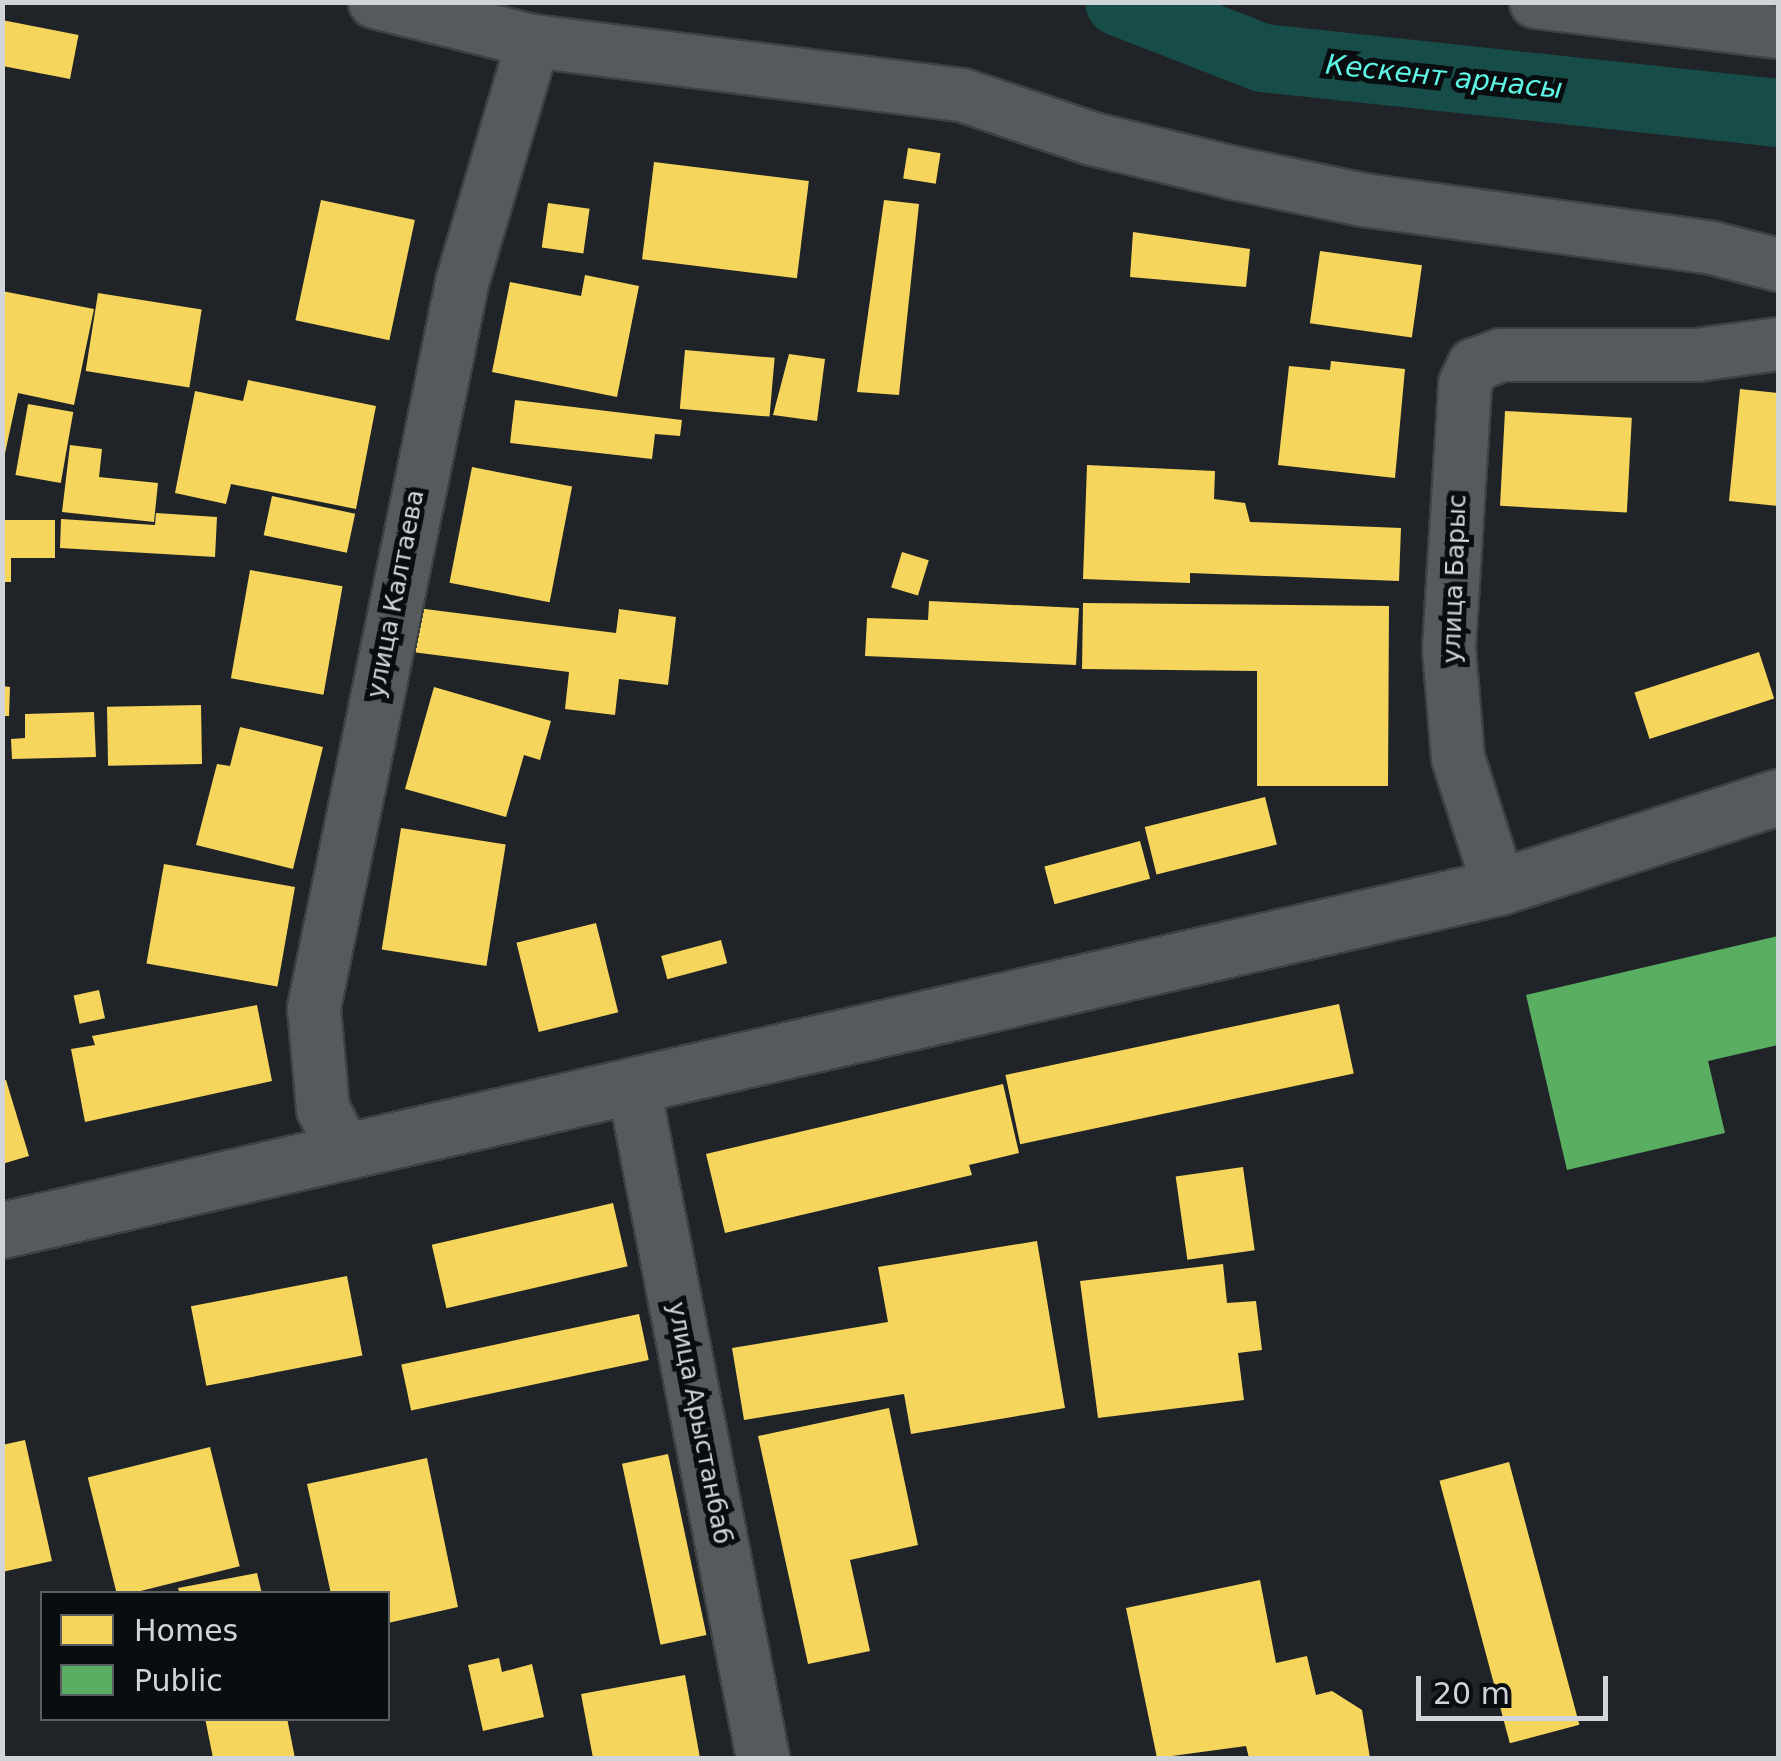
<!DOCTYPE html>
<html>
<head>
<meta charset="utf-8">
<style>
  body { margin:0 }
  #map { position:relative; width:1781px; height:1761px; overflow:hidden; background:#202428; font-family:"DejaVu Sans",sans-serif }
  div>[style] { position:absolute }
  .homes>* { inset:0; background:#f6d55c; transform-origin:0 0 }
  .public>* { inset:0; background:#5aae61 }
  .canal>* { height:68px; margin:-34px; padding:0 34px; transform-origin:34px; border-radius:34px; background:#174d48 }
  .roads { filter:drop-shadow(2px 0 #3e4144) drop-shadow(-2px 0 #3e4144) drop-shadow(0 2px #3e4144) drop-shadow(0 -2px #3e4144) }
  .minor>* { height:52px; margin:-26px; padding:0 26px; transform-origin:26px; border-radius:26px; background:#575a5d }
  .secondary>* { height:55px; margin:-27.5px; padding:0 27.5px; transform-origin:27.5px; border-radius:27.5px; background:#575a5d }
  span { translate:-50% -50%; white-space:nowrap; text-align:center; line-height:1.15; -webkit-text-stroke:10px #0a0d10; paint-order:stroke }
  .street-label { font-size:25px; color:#d1d5da }
  .water-label { font-size:28px; color:#5ef5e5; font-style:italic }
  .frame { position:absolute; inset:0; border:5px solid #d1d5da; pointer-events:none }
  .legend { position:absolute; left:40px; top:1591px; width:350px; height:130px; box-sizing:border-box; background:#0a0d10; border:2px solid #5a5d61; margin:0; padding:12px 18px; list-style:none; font-size:30px; color:#d1d5da }
  .legend li { display:flex; align-items:center; gap:20px; height:50px }
  .legend b { width:50px; border:2px solid #5a5d61 }
  .scale { position:absolute; left:1416px; top:1676px; width:192px; height:45px; box-sizing:border-box; border:5px solid #d1d5da; border-top:0; padding-left:12px; font-size:30px; line-height:35px; white-space:nowrap; color:#d1d5da; -webkit-text-stroke:8px #0a0d10; paint-order:stroke }
</style>
</head>
<body>
<div id="map">
  <div class="homes">
    <div style="left:2px;top:20px;width:78px;height:45px;rotate:11deg"></div>
    <div style="left:908px;top:148px;width:33px;height:31px;rotate:9deg"></div>
    <div style="left:654px;top:162px;width:156px;height:98px;rotate:7deg"></div>
    <div style="left:321px;top:200px;width:96px;height:123px;rotate:12deg"></div>
    <div style="clip-path:polygon(884px 200px,919px 204px,899px 395px,857px 392px)"></div>
    <div style="left:548px;top:203px;width:42px;height:45px;rotate:8deg"></div>
    <div style="clip-path:polygon(1133px 232px,1250px 249px,1246px 287px,1130px 277px)"></div>
    <div style="left:1320px;top:251px;width:103px;height:73px;rotate:8deg"></div>
    <div style="clip-path:polygon(585px 275px,639px 286px,617px 397px,492px 372px,510px 282px,581px 296px)"></div>
    <div style="clip-path:polygon(2px 291px,94px 309px,74px 405px,18px 393px,4px 458px)"></div>
    <div style="left:98px;top:293px;width:105px;height:79px;rotate:9deg"></div>
    <div style="left:685px;top:350px;width:90px;height:59px;rotate:5deg"></div>
    <div style="clip-path:polygon(789px 354px,825px 359px,817px 421px,773px 415px)"></div>
    <div style="clip-path:polygon(1331px 361px,1405px 369px,1395px 478px,1278px 465px,1289px 366px,1330px 370px)"></div>
    <div style="clip-path:polygon(248px 380px,376px 406px,356px 509px,231px 484px,226px 504px,175px 493px,195px 391px,243px 401px)"></div>
    <div style="clip-path:polygon(1740px 389px,1778px 393px,1778px 506px,1729px 501px)"></div>
    <div style="clip-path:polygon(515px 400px,682px 420px,680px 436px,655px 434px,652px 459px,510px 443px)"></div>
    <div style="left:28px;top:404px;width:46px;height:72px;rotate:10deg"></div>
    <div style="left:1505px;top:411px;width:127px;height:95px;rotate:3deg"></div>
    <div style="clip-path:polygon(70px 445px,102px 449px,99px 477px,158px 483px,154px 522px,62px 512px)"></div>
    <div style="clip-path:polygon(1087px 465px,1215px 471px,1214px 499px,1245px 503px,1250px 522px,1401px 528px,1399px 581px,1190px 573px,1190px 583px,1083px 579px)"></div>
    <div style="left:472px;top:467px;width:102px;height:118px;rotate:11deg"></div>
    <div style="left:272px;top:496px;width:85px;height:40px;rotate:12deg"></div>
    <div style="clip-path:polygon(156px 513px,217px 517px,215px 557px,60px 548px,61px 519px,155px 525px)"></div>
    <div style="clip-path:polygon(2px 520px,55px 520px,55px 558px,11px 558px,11px 582px,2px 582px)"></div>
    <div style="left:902px;top:552px;width:28px;height:37px;rotate:17deg"></div>
    <div style="left:250px;top:570px;width:94px;height:110px;rotate:10deg"></div>
    <div style="clip-path:polygon(929px 601px,1079px 608px,1076px 665px,865px 656px,867px 618px,928px 620px)"></div>
    <div style="clip-path:polygon(1083px 603px,1389px 606px,1388px 786px,1257px 786px,1257px 671px,1082px 669px)"></div>
    <div style="clip-path:polygon(417px 608px,616px 633px,619px 609px,676px 617px,668px 685px,619px 679px,615px 715px,565px 709px,569px 672px,412px 652px)"></div>
    <div style="left:1759px;top:652px;width:49px;height:131px;rotate:72deg"></div>
    <div style="clip-path:polygon(2px 686px,10px 687px,9px 716px,2px 716px)"></div>
    <div style="clip-path:polygon(434px 687px,551px 721px,540px 760px,524px 755px,506px 817px,405px 789px)"></div>
    <div style="left:201px;top:705px;width:59px;height:94px;rotate:89deg"></div>
    <div style="clip-path:polygon(94px 712px,96px 757px,12px 759px,11px 739px,25px 738px,25px 714px)"></div>
    <div style="clip-path:polygon(240px 727px,323px 747px,293px 869px,196px 845px,217px 764px,230px 766px)"></div>
    <div style="left:1265px;top:797px;width:49px;height:124px;rotate:76deg"></div>
    <div style="left:401px;top:828px;width:106px;height:123px;rotate:9deg"></div>
    <div style="left:1140px;top:841px;width:39px;height:99px;rotate:75deg"></div>
    <div style="left:164px;top:864px;width:133px;height:101px;rotate:10deg"></div>
    <div style="left:596px;top:923px;width:92px;height:82px;rotate:76deg"></div>
    <div style="left:721px;top:940px;width:24px;height:62px;rotate:75deg"></div>
    <div style="left:99px;top:990px;width:29px;height:26px;rotate:78deg"></div>
    <div style="left:1339px;top:1004px;width:71px;height:341px;rotate:78deg"></div>
    <div style="clip-path:polygon(257px 1005px,272px 1081px,85px 1122px,71px 1049px,95px 1045px,92px 1036px)"></div>
    <div style="clip-path:polygon(6px 1080px,29px 1156px,2px 1164px,2px 1081px)"></div>
    <div style="clip-path:polygon(1003px 1084px,1019px 1153px,969px 1165px,972px 1175px,725px 1233px,706px 1154px)"></div>
    <div style="left:1243px;top:1167px;width:84px;height:68px;rotate:82deg"></div>
    <div style="left:613px;top:1203px;width:65px;height:186px;rotate:77deg"></div>
    <div style="clip-path:polygon(1037px 1241px,1065px 1408px,911px 1434px,904px 1394px,744px 1420px,732px 1348px,888px 1322px,878px 1267px)"></div>
    <div style="clip-path:polygon(1223px 1264px,1227px 1303px,1256px 1301px,1262px 1350px,1238px 1353px,1244px 1400px,1098px 1418px,1080px 1281px)"></div>
    <div style="left:347px;top:1276px;width:81px;height:159px;rotate:79deg"></div>
    <div style="left:639px;top:1314px;width:47px;height:243px;rotate:78deg"></div>
    <div style="clip-path:polygon(889px 1408px,918px 1545px,850px 1560px,870px 1651px,808px 1664px,758px 1436px)"></div>
    <div style="clip-path:polygon(25px 1440px,52px 1561px,2px 1572px,2px 1445px)"></div>
    <div style="left:210px;top:1447px;width:123px;height:126px;rotate:76deg"></div>
    <div style="left:668px;top:1454px;width:185px;height:47px;rotate:78deg"></div>
    <div style="clip-path:polygon(427px 1458px,458px 1607px,388px 1623px,388px 1594px,331px 1594px,307px 1484px)"></div>
    <div style="left:1509px;top:1462px;width:272px;height:72px;rotate:75deg"></div>
    <div style="clip-path:polygon(257px 1573px,262px 1594px,180px 1594px,178px 1588px)"></div>
    <div style="clip-path:polygon(1260px 1580px,1276px 1663px,1307px 1656px,1316px 1695px,1332px 1691px,1362px 1710px,1370px 1758px,1249px 1758px,1246px 1746px,1157px 1758px,1126px 1608px)"></div>
    <div style="clip-path:polygon(499px 1658px,502px 1672px,532px 1664px,544px 1717px,483px 1731px,468px 1665px)"></div>
    <div style="clip-path:polygon(685px 1675px,700px 1758px,593px 1758px,581px 1694px)"></div>
    <div style="clip-path:polygon(205px 1718px,287px 1718px,295px 1758px,213px 1758px)"></div>
  </div>
  <div class="public">
    <div style="clip-path:polygon(1778px 936px,1778px 1045px,1708px 1061px,1725px 1133px,1567px 1170px,1526px 995px)"></div>
  </div>
  <div class="canal">
    <div style="left:1119px;top:2px;width:155px;rotate:21.3deg"></div>
    <div style="left:1263px;top:58px;width:518px;rotate:6.1deg"></div>
  </div>
  <div class="roads">
    <div class="minor">
      <div style="left:375px;top:2px;width:163px;rotate:13.9deg"></div>
      <div style="left:533px;top:41px;width:432px;rotate:7.2deg"></div>
      <div style="left:962px;top:95px;width:138px;rotate:18.6deg"></div>
      <div style="left:1093px;top:139px;width:145px;rotate:13.6deg"></div>
      <div style="left:1234px;top:173px;width:132px;rotate:11.8deg"></div>
      <div style="left:1363px;top:200px;width:352px;rotate:7.8deg"></div>
      <div style="left:1712px;top:248px;width:68px;rotate:14.4deg"></div>
      <div style="left:1536px;top:2px;width:244px;rotate:7.1deg"></div>
      <div style="left:1499px;top:887px;width:135px;rotate:-107.6deg"></div>
      <div style="left:1458px;top:758px;width:110px;rotate:-94.7deg"></div>
      <div style="left:1449px;top:648px;width:264px;rotate:-86.5deg"></div>
      <div style="left:1465px;top:384px;width:21px;rotate:-65deg"></div>
      <div style="left:1474px;top:365px;width:29px;rotate:-20deg"></div>
      <div style="left:1501px;top:355px;width:196px"></div>
      <div style="left:1697px;top:355px;width:82px;rotate:-7.7deg"></div>
      <div style="left:634px;top:1087px;width:683px;rotate:79.12deg"></div>
      <div style="left:345px;top:1151px;width:47px;rotate:-117.6deg"></div>
      <div style="left:323px;top:1109px;width:101px;rotate:-95.1deg"></div>
      <div style="left:314px;top:1008px;width:740px;rotate:-78.46deg"></div>
      <div style="left:462px;top:283px;width:252px;rotate:-73.6deg"></div>
    </div>
    <div class="secondary">
      <div style="left:2px;top:1230px;width:1536px;rotate:-12.91deg"></div>
      <div style="left:1499px;top:887px;width:293px;rotate:-17.9deg"></div>
    </div>
  </div>
  <div class="street-label">
    <span style="left:1455px;top:579px;rotate:-88deg">улица Барыс</span>
    <span style="left:396px;top:594px;rotate:-79deg">улица Калтаева</span>
    <span style="left:699px;top:1423px;rotate:79deg">улица Арыстанбаб</span>
  </div>
  <div class="water-label">
    <span style="left:1444px;top:77px;rotate:6deg">Кескент арнасы</span>
  </div>
  <div class="frame"></div>
  <ul class="legend">
  <li><b style="height:28px;background:#f6d55c"></b>Homes</li>
  <li><b style="height:28px;background:#5aae61"></b>Public</li>
  </ul>
  <div class="scale">20 m</div>
</div>
</body>
</html>
